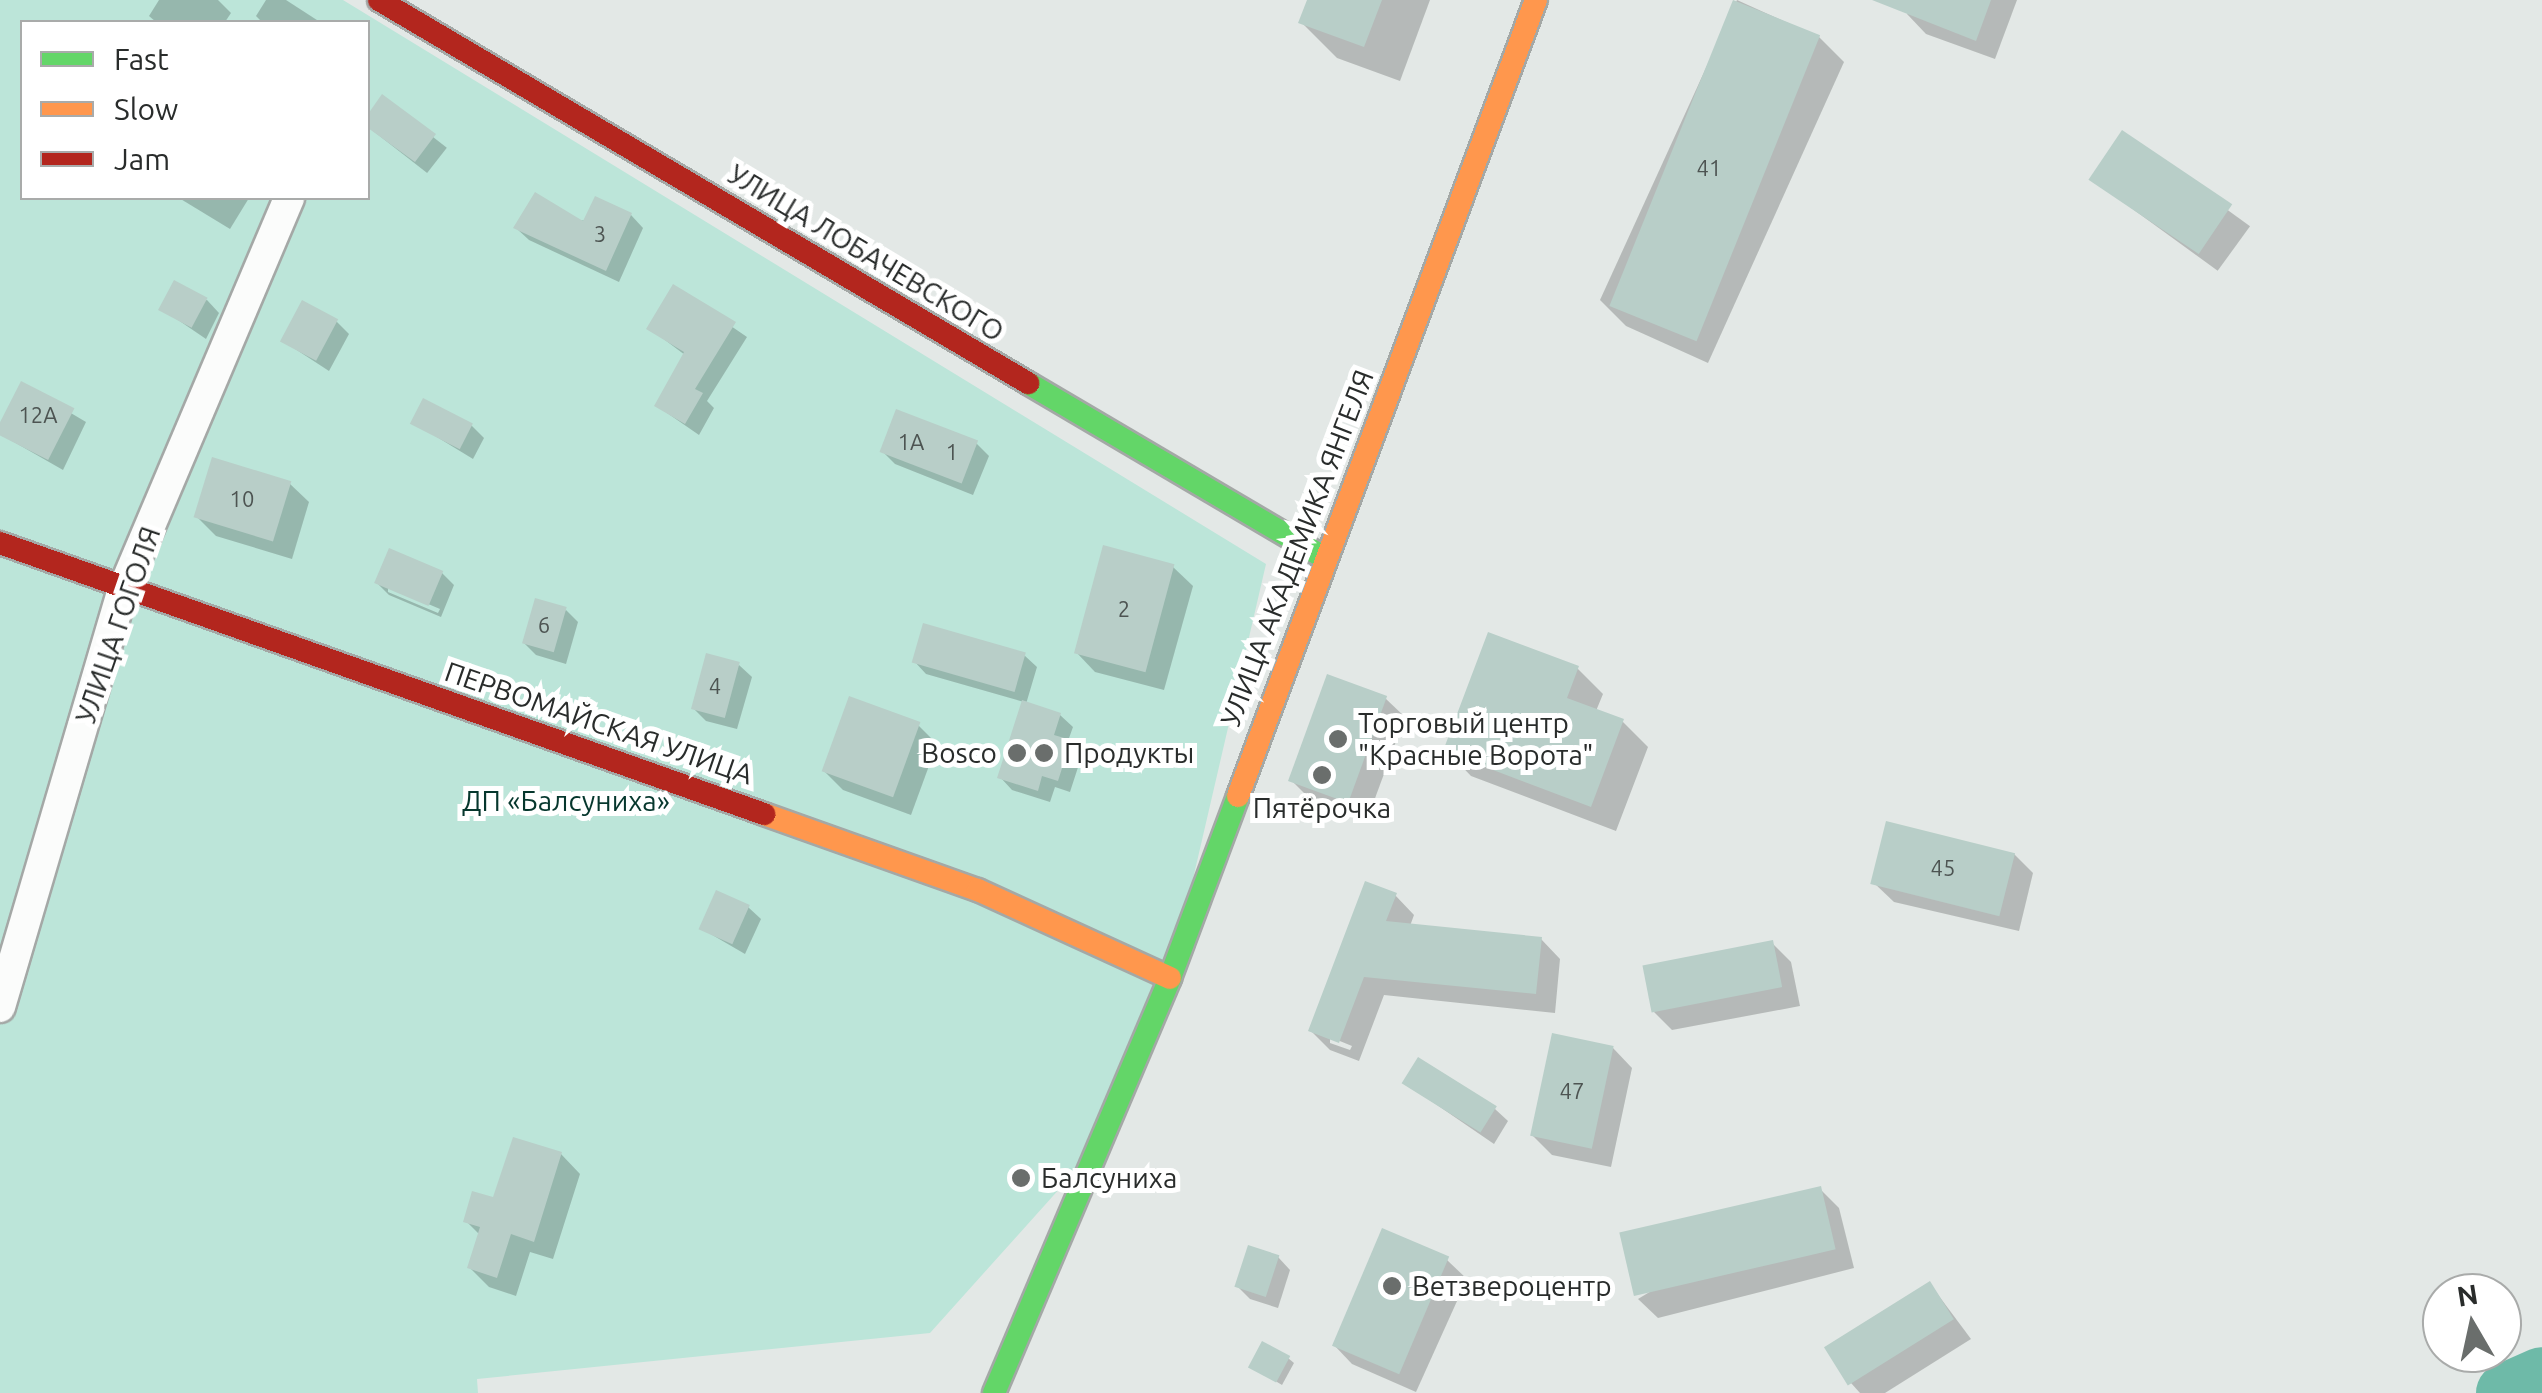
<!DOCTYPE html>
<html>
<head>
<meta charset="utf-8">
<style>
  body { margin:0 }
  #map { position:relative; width:2542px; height:1393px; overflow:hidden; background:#e3e8e6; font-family:Ubuntu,sans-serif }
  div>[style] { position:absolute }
  .green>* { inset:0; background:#bce5d9 }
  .shadow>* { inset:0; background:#0003; transform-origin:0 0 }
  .river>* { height:60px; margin:-30px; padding:0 30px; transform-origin:30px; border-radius:30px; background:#6ebaa8 }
  .building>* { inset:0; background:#b8cec8; transform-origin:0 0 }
  .roads { filter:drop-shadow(2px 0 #a4a8a6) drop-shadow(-2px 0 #a4a8a6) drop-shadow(0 2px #a4a8a6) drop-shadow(0 -2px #a4a8a6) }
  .street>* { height:30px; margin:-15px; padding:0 15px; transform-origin:15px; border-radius:15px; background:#fbfcfb }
  .fast>* { height:22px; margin:-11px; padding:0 11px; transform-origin:11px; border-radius:11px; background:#63d668 }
  .slow>* { height:22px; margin:-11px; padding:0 11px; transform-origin:11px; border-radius:11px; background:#ff974d }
  .jam>* { height:22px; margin:-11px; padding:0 11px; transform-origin:11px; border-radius:11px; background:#b3261e }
  .dots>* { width:28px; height:28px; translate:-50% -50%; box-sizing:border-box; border:5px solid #fff; border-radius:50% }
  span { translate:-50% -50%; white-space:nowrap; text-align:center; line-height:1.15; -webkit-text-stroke:10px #fff; paint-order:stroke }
  .number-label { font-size:22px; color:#4d5452 }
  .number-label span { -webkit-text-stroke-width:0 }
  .street-label { font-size:28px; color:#292c2b }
  .poi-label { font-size:28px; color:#292c2b }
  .left { translate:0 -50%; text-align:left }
  .right { translate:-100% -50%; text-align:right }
  .park-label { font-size:28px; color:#06372d }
  .legend { position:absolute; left:20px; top:20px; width:350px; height:180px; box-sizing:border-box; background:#fff; border:2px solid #a9abaa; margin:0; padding:12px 18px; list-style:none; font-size:30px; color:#292c2b }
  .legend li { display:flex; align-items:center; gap:20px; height:50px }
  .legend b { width:50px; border:2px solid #a9abaa }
  .north { position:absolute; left:2422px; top:1273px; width:100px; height:100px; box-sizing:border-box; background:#fff; border:2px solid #a9abaa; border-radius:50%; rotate:351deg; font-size:28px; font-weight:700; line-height:40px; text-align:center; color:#292c2b }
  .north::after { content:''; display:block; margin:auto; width:35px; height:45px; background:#6a6e6c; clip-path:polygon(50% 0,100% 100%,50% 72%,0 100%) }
</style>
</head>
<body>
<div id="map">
  <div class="green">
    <div style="clip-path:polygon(evenodd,0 0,343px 0,1266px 564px,1170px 978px,1096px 1148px,930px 1333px,477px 1379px,478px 1393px,0 1393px,0 0,22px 22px,368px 22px,368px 198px,22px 198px,22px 22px)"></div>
  </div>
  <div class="shadow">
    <div style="clip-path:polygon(159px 0,218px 0,231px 13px,225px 22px,156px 22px,149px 16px)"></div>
    <div style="clip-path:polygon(266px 0,286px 0,320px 22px,262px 22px,256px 16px)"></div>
    <div style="clip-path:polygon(1309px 0,1430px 0,1400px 81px,1337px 58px,1301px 22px)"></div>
    <div style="clip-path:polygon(1737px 0,1819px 37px,1844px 62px,1708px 363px,1626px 326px,1600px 300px)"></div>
    <div style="clip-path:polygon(1913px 0,2017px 0,1995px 59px,1926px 34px,1907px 14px)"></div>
    <div style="left:383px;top:98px;width:81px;height:32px;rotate:38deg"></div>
    <div style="left:2123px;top:134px;width:157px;height:55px;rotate:36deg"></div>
    <div style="clip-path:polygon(179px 198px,249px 198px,230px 229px)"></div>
    <div style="clip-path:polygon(631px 215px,643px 228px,619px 282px,529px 240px,516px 228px)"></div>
    <div style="clip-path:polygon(674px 287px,747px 337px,707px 401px,714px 408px,699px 435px,657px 406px,685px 355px,649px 328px)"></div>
    <div style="clip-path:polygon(207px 300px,219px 313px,206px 339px,162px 309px)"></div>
    <div style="clip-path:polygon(336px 321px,349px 334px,329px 371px,283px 341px)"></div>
    <div style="clip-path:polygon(22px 384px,86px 422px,63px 470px,0 434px)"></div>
    <div style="clip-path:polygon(414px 423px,471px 425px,484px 438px,473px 459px)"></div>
    <div style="clip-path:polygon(976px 443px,989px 456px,973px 495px,895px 464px,882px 451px)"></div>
    <div style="clip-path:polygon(289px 483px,309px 502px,292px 559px,216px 536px,197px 517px)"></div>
    <div style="clip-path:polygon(1173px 567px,1193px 586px,1164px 690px,1095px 672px,1076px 652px)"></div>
    <div style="clip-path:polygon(evenodd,442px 573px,454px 585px,441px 617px,389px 595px,377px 583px,442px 573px,388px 587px,440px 609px,438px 613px,388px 592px,388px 587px)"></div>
    <div style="clip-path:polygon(566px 610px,578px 622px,566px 664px,536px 655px,524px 643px)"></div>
    <div style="clip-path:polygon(1024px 655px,1037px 667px,1026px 704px,1060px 715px,1073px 727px,1068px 741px,1082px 755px,1070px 792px,1055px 787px,1050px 802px,1012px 790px,1000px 777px,1024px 702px,926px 674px,914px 661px)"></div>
    <div style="clip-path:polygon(739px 665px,752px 677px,737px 729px,706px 721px,693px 708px)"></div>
    <div style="clip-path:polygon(1577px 668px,1603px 694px,1596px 711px,1623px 722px,1648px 747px,1616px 831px,1471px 776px,1446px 750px)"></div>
    <div style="clip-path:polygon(1385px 698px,1405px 717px,1367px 820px,1311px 800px,1292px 781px)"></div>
    <div style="clip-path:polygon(918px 725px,937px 744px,911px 815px,843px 790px,824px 771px)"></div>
    <div style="clip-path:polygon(2014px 854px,2033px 873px,2019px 931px,1894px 902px,1874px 883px)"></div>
    <div style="clip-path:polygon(evenodd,1395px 895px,1414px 915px,1410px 926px,1541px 939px,1560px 959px,1555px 1013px,1384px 995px,1359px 1061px,1330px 1050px,1311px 1031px,1395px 895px,1330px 1037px,1352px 1046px,1350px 1050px,1330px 1043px,1330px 1037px)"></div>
    <div style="clip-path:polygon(748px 907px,761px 919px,745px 954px,702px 929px)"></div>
    <div style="clip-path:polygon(1772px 943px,1791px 962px,1800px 1006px,1672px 1030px,1653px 1011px)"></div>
    <div style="clip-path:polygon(1613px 1048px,1632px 1068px,1611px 1167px,1552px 1155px,1532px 1135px)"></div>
    <div style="clip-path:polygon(1405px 1083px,1495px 1109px,1508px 1121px,1494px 1144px)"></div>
    <div style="clip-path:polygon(561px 1154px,580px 1174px,553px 1259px,530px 1252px,516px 1296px,489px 1287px,470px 1268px,480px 1235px,466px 1221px)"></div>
    <div style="clip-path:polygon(1820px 1189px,1839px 1208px,1854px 1268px,1658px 1318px,1638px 1299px)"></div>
    <div style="clip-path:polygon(1278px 1257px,1290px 1270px,1278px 1308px,1250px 1299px,1238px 1287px)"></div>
    <div style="clip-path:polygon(1447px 1260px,1467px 1279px,1416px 1392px,1352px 1364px,1333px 1344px)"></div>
    <div style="clip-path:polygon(1930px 1284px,1971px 1339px,1885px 1393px,1860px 1393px,1851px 1383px)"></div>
    <div style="clip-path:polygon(1288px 1358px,1294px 1363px,1282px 1385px,1251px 1366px)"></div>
  </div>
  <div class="river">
    <div style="left:2506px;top:1393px;width:39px;rotate:-24deg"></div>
  </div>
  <div class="building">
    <div style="clip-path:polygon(1307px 0,1382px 0,1364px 47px,1298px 23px)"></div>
    <div style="left:1733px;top:0;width:94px;height:330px;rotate:22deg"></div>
    <div style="clip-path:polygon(1872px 0,1991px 0,1976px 41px)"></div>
    <div style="clip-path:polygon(382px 94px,436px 134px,415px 162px,368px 128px,368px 114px)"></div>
    <div style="left:2122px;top:130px;width:133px;height:60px;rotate:34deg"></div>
    <div style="clip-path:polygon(535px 192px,583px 221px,595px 196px,632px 213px,606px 271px,513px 228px)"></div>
    <div style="left:174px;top:280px;width:38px;height:34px;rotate:28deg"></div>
    <div style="clip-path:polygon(673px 284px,736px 322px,695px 389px,703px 393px,685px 424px,654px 406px,684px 352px,646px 329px)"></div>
    <div style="left:302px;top:300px;width:41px;height:47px;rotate:28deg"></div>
    <div style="left:21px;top:381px;width:60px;height:58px;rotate:27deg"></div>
    <div style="left:423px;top:398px;width:56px;height:29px;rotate:27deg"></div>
    <div style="left:896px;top:409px;width:88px;height:46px;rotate:21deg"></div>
    <div style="left:212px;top:457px;width:83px;height:63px;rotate:17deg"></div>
    <div style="left:1103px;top:545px;width:74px;height:112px;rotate:15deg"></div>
    <div style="left:389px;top:548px;width:59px;height:38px;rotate:23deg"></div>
    <div style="left:535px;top:598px;width:33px;height:47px;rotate:16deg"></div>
    <div style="left:923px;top:623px;width:107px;height:41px;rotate:16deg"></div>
    <div style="clip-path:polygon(1488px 632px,1579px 666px,1567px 698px,1624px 719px,1591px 807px,1443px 751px)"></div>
    <div style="left:706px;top:653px;width:35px;height:58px;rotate:15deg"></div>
    <div style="left:1327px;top:674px;width:64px;height:114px;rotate:20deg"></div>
    <div style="left:849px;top:696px;width:76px;height:80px;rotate:20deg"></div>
    <div style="clip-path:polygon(1022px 700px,1061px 713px,1054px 735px,1071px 740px,1058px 781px,1042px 776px,1038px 791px,997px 778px)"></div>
    <div style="left:1886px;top:821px;width:133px;height:65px;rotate:14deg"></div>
    <div style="clip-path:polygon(1365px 881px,1397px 893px,1386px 921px,1542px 937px,1536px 994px,1364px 977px,1339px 1043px,1308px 1031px)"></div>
    <div style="left:716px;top:890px;width:37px;height:43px;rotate:24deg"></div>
    <div style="left:1773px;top:940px;width:48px;height:133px;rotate:79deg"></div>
    <div style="left:1552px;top:1033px;width:63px;height:105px;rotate:12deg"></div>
    <div style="left:1418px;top:1057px;width:93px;height:31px;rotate:32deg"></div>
    <div style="clip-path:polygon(513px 1137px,562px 1152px,534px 1242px,511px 1234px,497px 1278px,467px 1268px,480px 1227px,463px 1222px,472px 1191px,493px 1197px)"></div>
    <div style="left:1821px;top:1186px;width:65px;height:207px;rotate:77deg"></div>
    <div style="left:1382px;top:1228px;width:73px;height:128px;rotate:23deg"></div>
    <div style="left:1248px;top:1245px;width:33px;height:44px;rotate:18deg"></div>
    <div style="left:1930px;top:1281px;width:45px;height:125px;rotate:58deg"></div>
    <div style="left:1262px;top:1341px;width:32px;height:30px;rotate:28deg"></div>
  </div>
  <div class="roads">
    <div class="street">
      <div style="left:0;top:1007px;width:438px;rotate:-73.6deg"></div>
      <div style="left:124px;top:587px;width:423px;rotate:-67deg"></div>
    </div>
    <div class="fast">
      <div style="left:1028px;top:383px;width:342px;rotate:30.5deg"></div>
      <div style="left:994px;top:1393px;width:451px;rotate:-67deg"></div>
      <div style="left:1170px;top:978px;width:194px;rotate:-69.5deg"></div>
    </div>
    <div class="slow">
      <div style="left:1238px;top:796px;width:850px;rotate:-69.48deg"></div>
      <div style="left:764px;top:814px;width:227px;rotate:19.6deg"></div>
      <div style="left:978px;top:890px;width:211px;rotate:24.6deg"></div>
    </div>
    <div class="jam">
      <div style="left:379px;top:0;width:754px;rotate:30.55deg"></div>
      <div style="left:0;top:543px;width:811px;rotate:19.53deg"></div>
    </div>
  </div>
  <div class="dots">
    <div style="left:1338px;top:739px;background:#6a6e6c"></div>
    <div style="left:1017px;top:753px;background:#6a6e6c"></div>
    <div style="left:1044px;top:753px;background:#6a6e6c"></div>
    <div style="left:1322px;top:775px;background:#6a6e6c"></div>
    <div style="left:1021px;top:1178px;background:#6a6e6c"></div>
    <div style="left:1392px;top:1286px;background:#6a6e6c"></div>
  </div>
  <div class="number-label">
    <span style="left:1709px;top:168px">41</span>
    <span style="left:600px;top:234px">3</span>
    <span style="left:38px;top:415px">12А</span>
    <span style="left:911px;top:442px">1А</span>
    <span style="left:952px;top:452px">1</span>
    <span style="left:242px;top:499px">10</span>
    <span style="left:1124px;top:609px">2</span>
    <span style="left:544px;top:625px">6</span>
    <span style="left:715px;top:686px">4</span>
    <span style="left:1943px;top:868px">45</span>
    <span style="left:1572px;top:1091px">47</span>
  </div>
  <div class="street-label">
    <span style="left:866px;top:253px;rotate:31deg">УЛИЦА ЛОБАЧЕВСКОГО</span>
    <span style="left:1297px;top:548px;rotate:-69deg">УЛИЦА АКАДЕМИКА ЯНГЕЛЯ</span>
    <span style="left:118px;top:625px;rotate:-71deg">УЛИЦА ГОГОЛЯ</span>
    <span style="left:599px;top:723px;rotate:19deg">ПЕРВОМАЙСКАЯ УЛИЦА</span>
  </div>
  <div class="poi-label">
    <span class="left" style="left:1358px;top:739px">Торговый центр<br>"Красные Ворота"</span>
    <span class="right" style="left:997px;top:753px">Bosco</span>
    <span class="left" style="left:1064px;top:753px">Продукты</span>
    <span style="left:1322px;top:808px">Пятёрочка</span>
    <span class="left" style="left:1041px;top:1178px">Балсуниха</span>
    <span class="left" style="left:1412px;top:1286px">Ветзвероцентр</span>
  </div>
  <div class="park-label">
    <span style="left:566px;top:801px">ДП «Балсуниха»</span>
  </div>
  <ul class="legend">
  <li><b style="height:12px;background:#63d668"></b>Fast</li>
  <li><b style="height:12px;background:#ff974d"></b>Slow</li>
  <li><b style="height:12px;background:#b3261e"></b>Jam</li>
  </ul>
  <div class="north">N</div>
</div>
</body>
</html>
